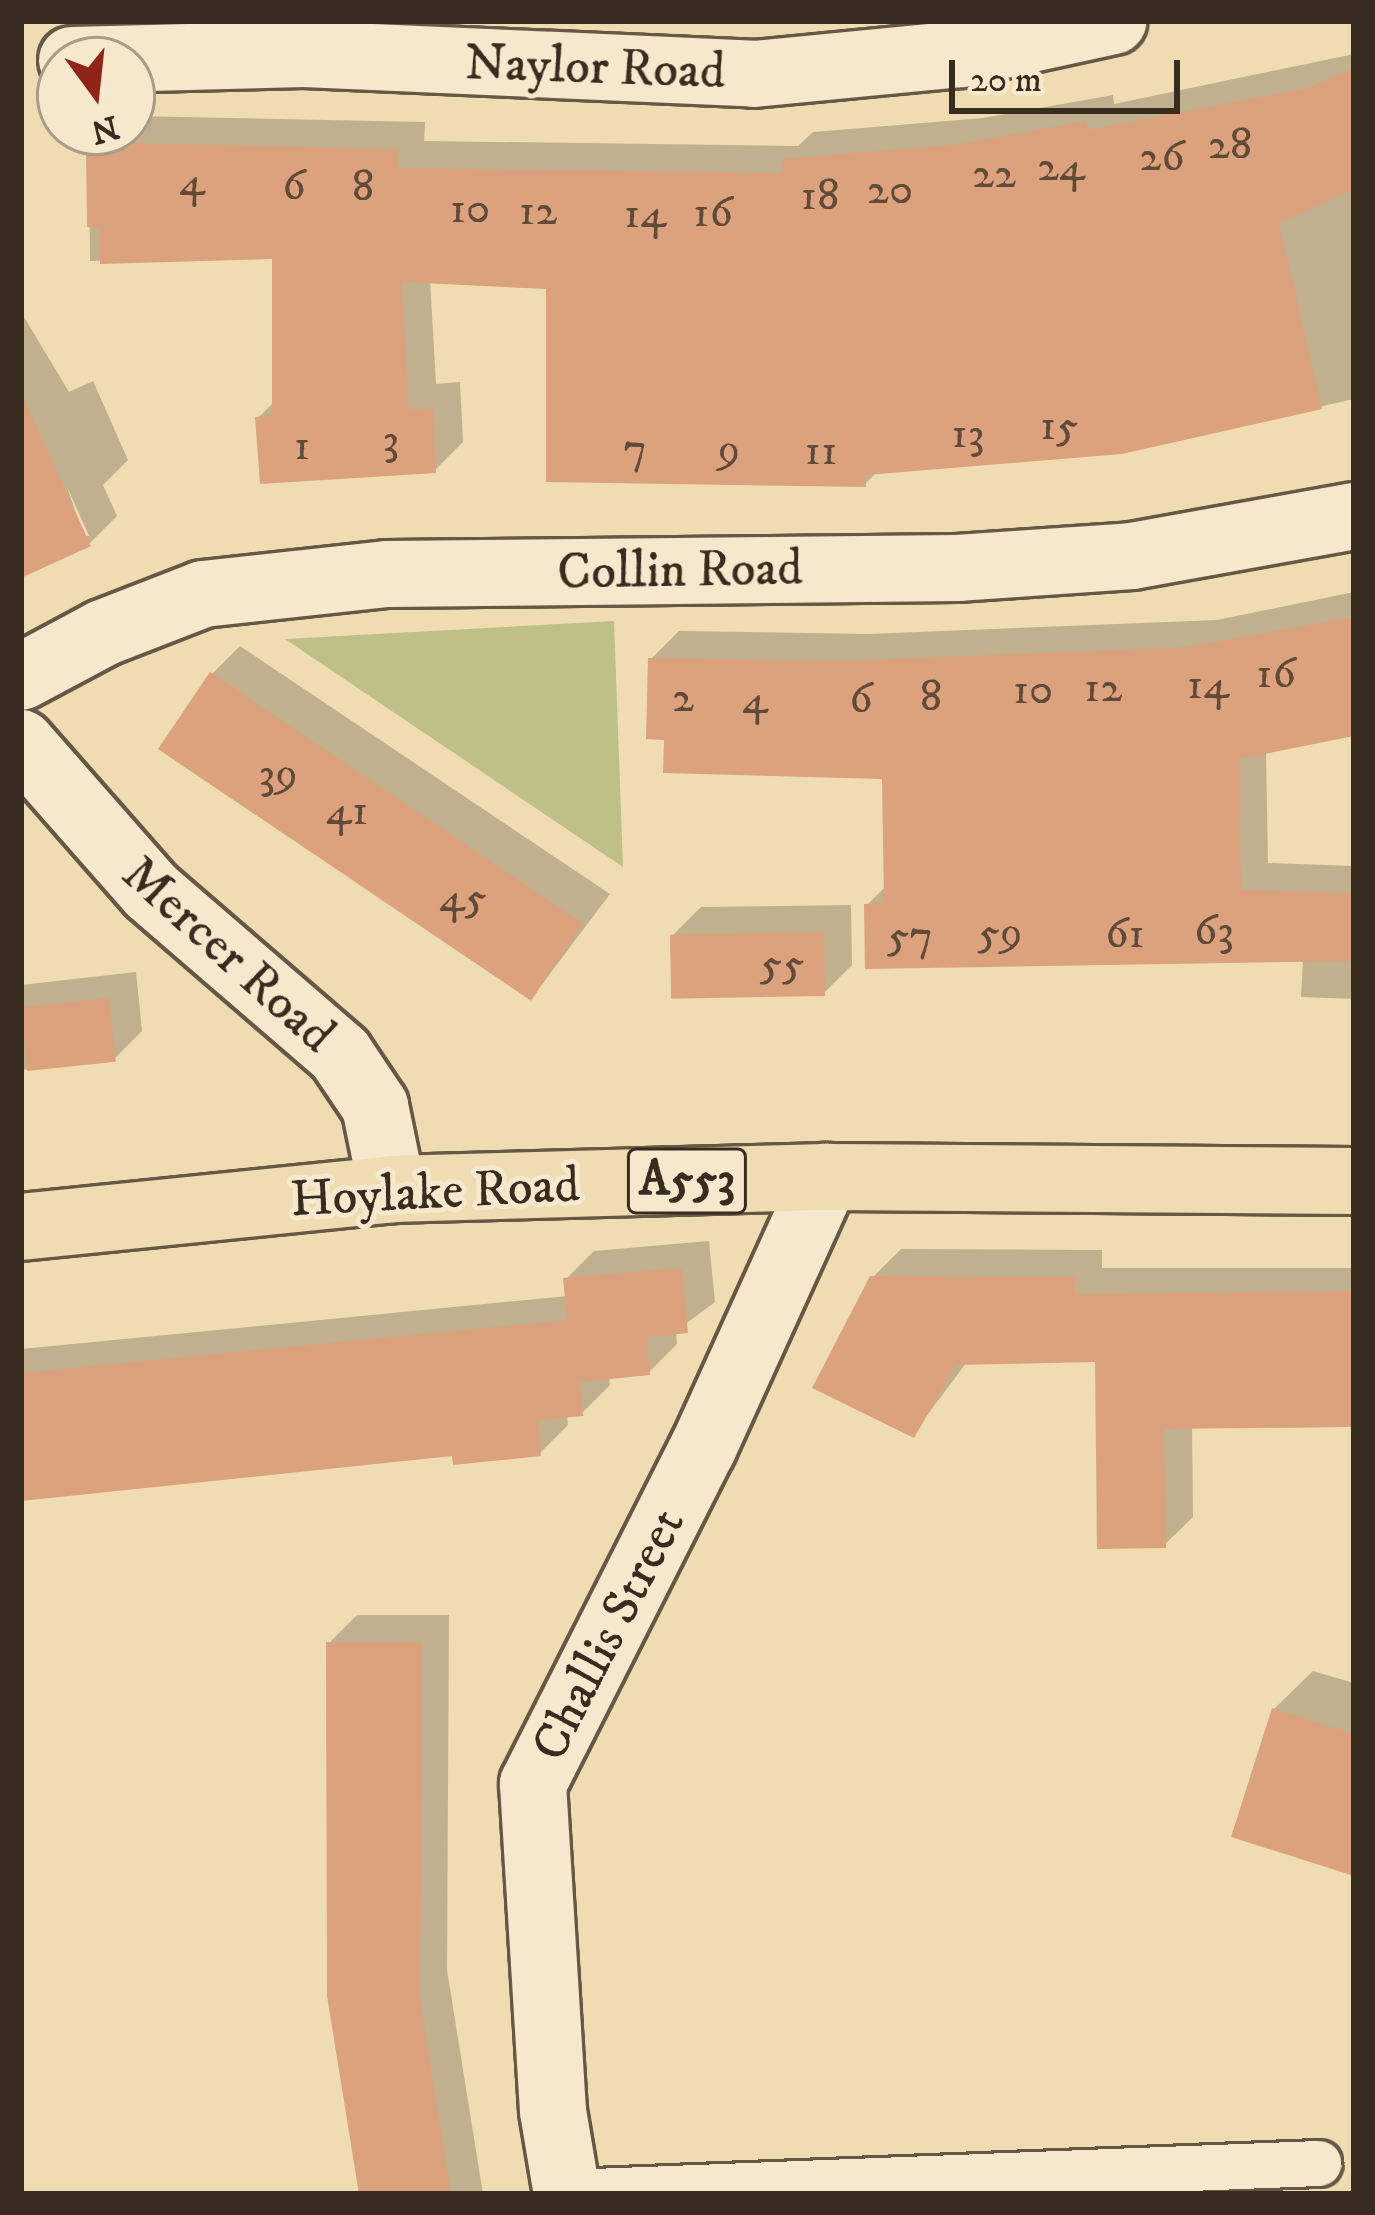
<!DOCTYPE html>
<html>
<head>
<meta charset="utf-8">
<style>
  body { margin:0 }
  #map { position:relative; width:1375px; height:2215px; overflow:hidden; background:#f0dcb2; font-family:"IM FELL DW Pica",serif }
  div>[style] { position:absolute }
  .green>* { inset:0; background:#bfbf88 }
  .shadow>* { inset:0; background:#0003 }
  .building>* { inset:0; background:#dba27d; transform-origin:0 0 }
  .roads { filter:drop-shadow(3px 0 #665844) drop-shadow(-3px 0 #665844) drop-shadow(0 3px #665844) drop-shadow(0 -3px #665844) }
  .service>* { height:45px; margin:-22.5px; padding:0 22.5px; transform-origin:22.5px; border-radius:22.5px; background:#f5e8cd }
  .minor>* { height:66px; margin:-33px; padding:0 33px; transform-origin:33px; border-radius:33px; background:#f5e8cd }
  .primary>* { height:66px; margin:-33px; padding:0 33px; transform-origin:33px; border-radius:33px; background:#f0dcb2 }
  span { translate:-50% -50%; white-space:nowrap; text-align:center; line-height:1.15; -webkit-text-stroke:10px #f5e8cd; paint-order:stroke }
  .number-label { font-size:45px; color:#614a37 }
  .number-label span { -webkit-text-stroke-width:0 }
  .shield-label span { padding:3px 9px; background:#f5e8cd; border:3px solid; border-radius:9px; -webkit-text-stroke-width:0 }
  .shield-label { font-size:48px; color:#382c20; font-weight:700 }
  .street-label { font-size:51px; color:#382c20 }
  .frame { position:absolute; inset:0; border:24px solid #382c20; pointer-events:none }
  .north { position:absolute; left:36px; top:36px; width:120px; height:120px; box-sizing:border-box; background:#f5e8cd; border:3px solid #a99d88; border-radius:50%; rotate:165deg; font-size:33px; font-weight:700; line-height:48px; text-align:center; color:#382c20 }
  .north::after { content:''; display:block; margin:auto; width:42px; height:54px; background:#8f2418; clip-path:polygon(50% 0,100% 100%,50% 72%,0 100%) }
  .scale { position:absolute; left:949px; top:60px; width:231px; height:54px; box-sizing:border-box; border:6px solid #382c20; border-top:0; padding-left:15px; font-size:36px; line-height:42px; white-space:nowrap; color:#382c20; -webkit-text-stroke:9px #f5e8cd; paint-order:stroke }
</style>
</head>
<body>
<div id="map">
  <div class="green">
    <div style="clip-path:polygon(614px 621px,623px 867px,285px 639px)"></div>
  </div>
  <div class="shadow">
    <div style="clip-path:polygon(1354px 54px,1354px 399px,1121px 451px,878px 471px,865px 484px,549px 286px,430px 280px,436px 384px,460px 382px,463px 442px,435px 470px,258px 418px,275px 401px,275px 256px,90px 261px,89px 143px,100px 132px,132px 132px,132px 116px,425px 122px,424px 141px,798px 146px,813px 132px,983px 118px,1113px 95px,1114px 104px)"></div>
    <div style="clip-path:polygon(evenodd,21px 312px,69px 392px,93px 381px,128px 460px,103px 485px,117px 516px,89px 544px,21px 545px,21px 312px,68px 489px,89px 536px,83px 536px,68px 489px)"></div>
    <div style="clip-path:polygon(1354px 592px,1354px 733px,1266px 751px,1268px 863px,1354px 866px,1354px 999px,1301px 997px,1303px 959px,867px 905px,886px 886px,885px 776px,668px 737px,651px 659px,679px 631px,869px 634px,1217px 620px)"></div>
    <div style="clip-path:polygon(240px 646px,610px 894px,531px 999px,212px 674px)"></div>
    <div style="clip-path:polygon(851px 905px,852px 965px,824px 993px,673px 935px,701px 907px)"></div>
    <div style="clip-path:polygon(136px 972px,142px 1031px,114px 1059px,21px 1070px,21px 985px)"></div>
    <div style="clip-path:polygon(709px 1241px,715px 1302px,676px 1331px,677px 1344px,649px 1372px,609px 1376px,610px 1385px,582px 1413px,567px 1414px,568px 1425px,540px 1453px,455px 1452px,21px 1498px,21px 1349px,568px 1296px,566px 1279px,594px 1251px)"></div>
    <div style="clip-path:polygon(901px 1249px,1102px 1250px,1102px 1268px,1354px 1268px,1354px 1424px,1192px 1425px,1193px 1517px,1164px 1545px,1098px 1359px,967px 1362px,913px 1434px,872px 1278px)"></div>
    <div style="clip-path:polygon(357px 1615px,449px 1615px,447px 1970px,483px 2194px,362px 2194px,329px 1643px)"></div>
    <div style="clip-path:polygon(1313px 1671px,1354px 1683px,1354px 1873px,1274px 1709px)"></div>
  </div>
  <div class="building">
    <div style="clip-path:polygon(1354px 68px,1354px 189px,1279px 223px,1322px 409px,1122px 454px,866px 475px,866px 487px,546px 482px,546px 289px,402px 282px,409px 410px,433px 408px,436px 473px,260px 484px,255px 417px,272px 416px,272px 259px,100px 264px,100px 228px,87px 227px,86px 142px,398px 149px,398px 168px,783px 173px,781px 159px,953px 145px,1086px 121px,1087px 130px,1308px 88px)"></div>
    <div style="clip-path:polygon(21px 393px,91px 546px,21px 578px)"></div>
    <div style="clip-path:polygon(1354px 617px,1354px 736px,1239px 759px,1241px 890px,1354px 893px,1354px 961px,865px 969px,864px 904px,884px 903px,882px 779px,663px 773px,664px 740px,646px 739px,648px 658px,839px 661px,1187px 647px)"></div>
    <div style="left:210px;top:672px;width:450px;height:93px;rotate:34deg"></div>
    <div style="left:824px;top:932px;width:64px;height:154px;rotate:89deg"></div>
    <div style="left:109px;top:998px;width:64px;height:89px;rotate:84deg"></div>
    <div style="clip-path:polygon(682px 1268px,688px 1333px,647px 1337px,650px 1375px,580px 1382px,583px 1416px,538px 1420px,541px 1456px,453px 1465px,452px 1456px,21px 1501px,21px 1373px,567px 1320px,563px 1278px)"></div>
    <div style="clip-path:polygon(870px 1276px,1075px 1277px,1075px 1294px,1354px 1291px,1354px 1427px,1164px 1429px,1166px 1548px,1097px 1549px,1095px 1362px,956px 1365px,914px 1438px,812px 1388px)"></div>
    <div style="clip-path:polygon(326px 1642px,422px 1642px,420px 1999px,451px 2194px,359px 2194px,327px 1996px)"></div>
    <div style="clip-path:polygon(1272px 1708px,1354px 1734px,1354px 1876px,1231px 1837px)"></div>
  </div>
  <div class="roads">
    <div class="service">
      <div style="left:567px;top:2192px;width:752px;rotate:-2.21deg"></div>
    </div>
    <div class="minor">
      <div style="left:72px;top:60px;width:232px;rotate:-1.5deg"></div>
      <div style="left:304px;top:54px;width:450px;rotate:2.5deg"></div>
      <div style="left:754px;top:74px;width:209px;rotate:-5.5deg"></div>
      <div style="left:962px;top:54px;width:155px;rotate:-12.3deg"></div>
      <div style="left:21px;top:677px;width:93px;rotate:-28.2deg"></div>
      <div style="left:103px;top:633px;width:107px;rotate:-21.3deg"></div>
      <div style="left:203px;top:594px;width:185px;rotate:-6.2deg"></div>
      <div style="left:387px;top:574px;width:570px;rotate:-0.6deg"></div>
      <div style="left:957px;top:568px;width:175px;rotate:-3.9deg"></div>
      <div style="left:1132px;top:556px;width:226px;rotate:-10.2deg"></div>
      <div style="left:21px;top:743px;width:197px;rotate:48.7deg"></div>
      <div style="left:151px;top:891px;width:250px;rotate:40.8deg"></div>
      <div style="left:340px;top:1054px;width:63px;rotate:56.1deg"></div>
      <div style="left:375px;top:1106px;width:85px;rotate:78.4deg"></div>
      <div style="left:567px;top:2194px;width:84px;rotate:-99.6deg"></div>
      <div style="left:553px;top:2111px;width:328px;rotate:-93.5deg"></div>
      <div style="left:533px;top:1784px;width:377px;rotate:-63.2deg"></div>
      <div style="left:703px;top:1448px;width:298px;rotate:-65.6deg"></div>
    </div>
    <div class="primary">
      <div style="left:21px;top:1227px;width:373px;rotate:-5.8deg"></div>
      <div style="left:392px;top:1189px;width:434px;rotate:-1.6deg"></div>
      <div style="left:826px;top:1177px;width:528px;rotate:0.43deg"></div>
    </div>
  </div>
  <div class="number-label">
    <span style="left:1230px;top:146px">28</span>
    <span style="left:1162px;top:158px">26</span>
    <span style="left:1061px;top:168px">24</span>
    <span style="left:994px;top:175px">22</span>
    <span style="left:192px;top:183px">4</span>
    <span style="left:294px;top:187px">6</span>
    <span style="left:363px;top:188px">8</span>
    <span style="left:890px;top:191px">20</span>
    <span style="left:820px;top:197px">18</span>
    <span style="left:470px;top:210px">10</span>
    <span style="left:538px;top:212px">12</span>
    <span style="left:713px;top:214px">16</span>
    <span style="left:645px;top:215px">14</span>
    <span style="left:1059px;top:427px">15</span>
    <span style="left:968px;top:435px">13</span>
    <span style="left:391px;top:441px">3</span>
    <span style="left:302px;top:447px">1</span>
    <span style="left:635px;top:450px">7</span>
    <span style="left:729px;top:451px">9</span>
    <span style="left:821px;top:452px">11</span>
    <span style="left:1276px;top:675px">16</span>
    <span style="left:1208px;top:686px">14</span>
    <span style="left:1103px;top:689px">12</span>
    <span style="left:1033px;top:691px">10</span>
    <span style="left:931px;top:698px">8</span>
    <span style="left:683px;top:699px">2</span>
    <span style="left:861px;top:700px">6</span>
    <span style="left:755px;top:701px">4</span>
    <span style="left:278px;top:775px">39</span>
    <span style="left:347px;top:812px">41</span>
    <span style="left:463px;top:899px">45</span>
    <span style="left:1214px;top:932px">63</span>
    <span style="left:1000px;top:934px">59</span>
    <span style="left:1125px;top:935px">61</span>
    <span style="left:910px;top:937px">57</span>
    <span style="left:782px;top:965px">55</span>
  </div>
  <div class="shield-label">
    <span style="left:687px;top:1181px">A553</span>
  </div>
  <div class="street-label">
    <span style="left:595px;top:68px;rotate:2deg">Naylor Road</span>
    <span style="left:680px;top:571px;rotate:-1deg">Collin Road</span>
    <span style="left:228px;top:955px;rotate:42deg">Mercer Road</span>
    <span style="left:435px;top:1193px;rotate:-3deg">Hoylake Road</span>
    <span style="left:609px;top:1635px;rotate:-63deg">Challis Street</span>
  </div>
  <div class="frame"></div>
  <div class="north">N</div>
  <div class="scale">20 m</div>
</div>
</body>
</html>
